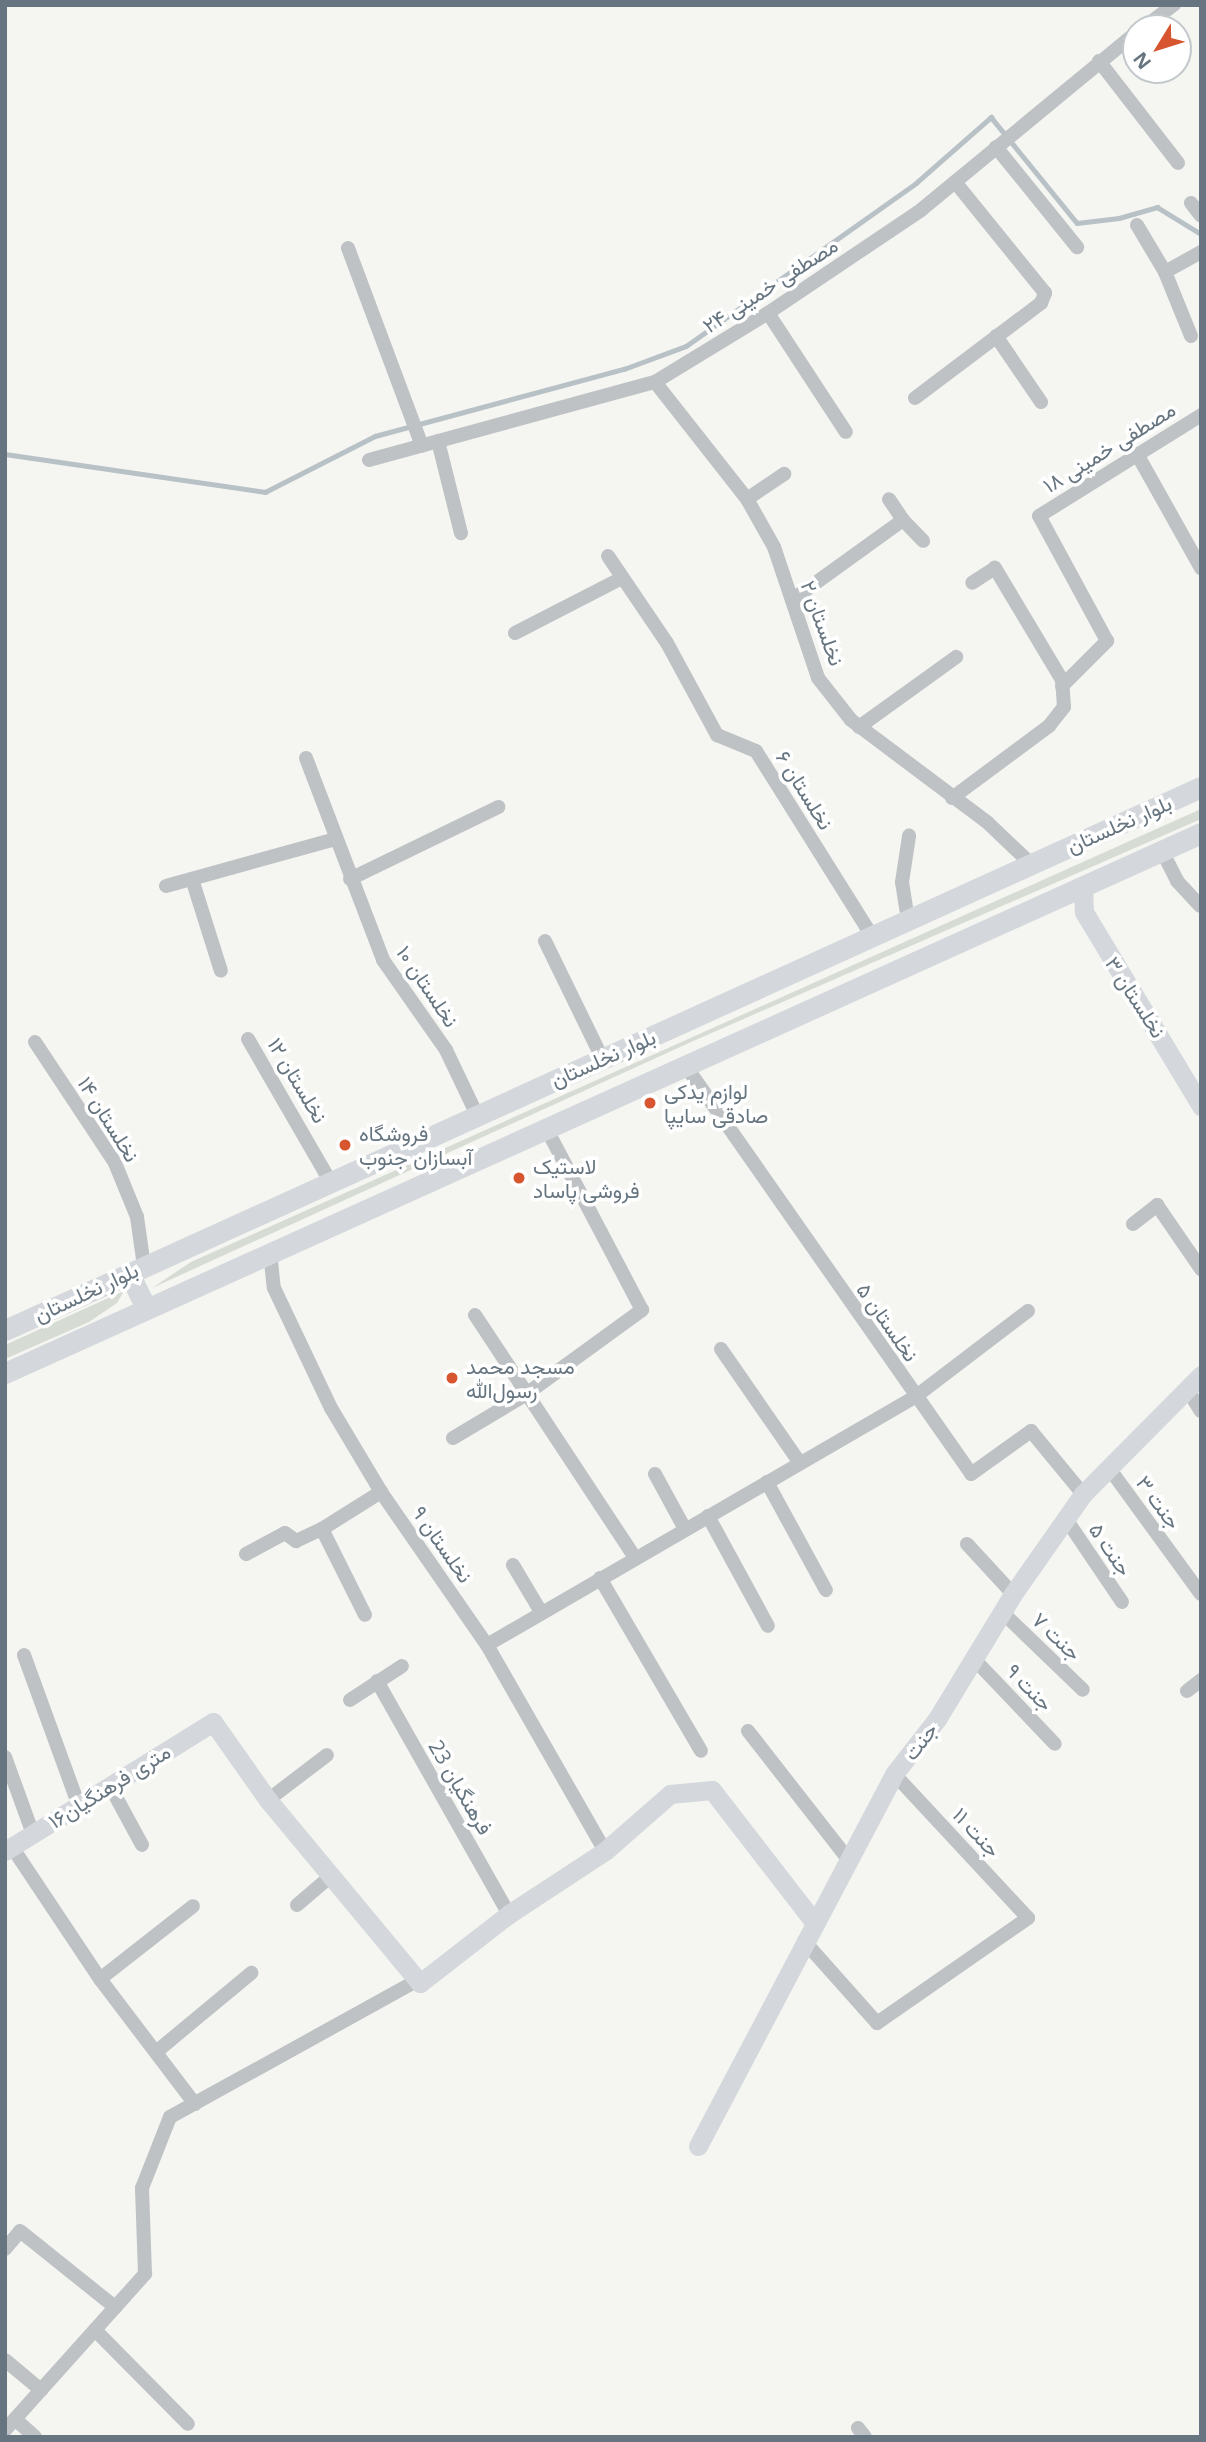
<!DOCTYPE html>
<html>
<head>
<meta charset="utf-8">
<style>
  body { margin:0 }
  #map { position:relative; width:1206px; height:2442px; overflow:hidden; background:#f5f5f1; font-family:"Open Sans",Vazirmatn,sans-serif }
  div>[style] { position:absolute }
  .green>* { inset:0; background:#d6dbd3 }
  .stream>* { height:4.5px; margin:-2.25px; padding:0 2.25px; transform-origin:2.25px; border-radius:2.25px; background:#b7c1c6 }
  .street>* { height:14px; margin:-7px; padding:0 7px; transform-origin:7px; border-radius:7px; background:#bec2c5 }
  .secondary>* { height:19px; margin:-9.5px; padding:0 9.5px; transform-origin:9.5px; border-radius:9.5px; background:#d4d8dc }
  .primary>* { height:21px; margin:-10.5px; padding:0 10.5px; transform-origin:10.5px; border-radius:10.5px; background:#d4d8dc }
  .dots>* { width:19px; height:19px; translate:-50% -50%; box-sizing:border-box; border:4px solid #fff; border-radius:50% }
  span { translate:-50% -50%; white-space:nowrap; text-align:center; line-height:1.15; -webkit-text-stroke:7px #fff; paint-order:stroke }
  .street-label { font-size:21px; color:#667580 }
  .poi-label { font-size:21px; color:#667580 }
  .left { translate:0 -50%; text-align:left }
  .frame { position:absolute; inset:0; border:7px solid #667580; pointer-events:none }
  .north { position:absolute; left:1122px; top:14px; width:70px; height:70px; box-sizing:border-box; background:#fff; border:2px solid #c2c8cc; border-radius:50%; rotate:232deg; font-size:19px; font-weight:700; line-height:28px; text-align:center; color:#667580 }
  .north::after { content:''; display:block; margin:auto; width:24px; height:32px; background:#d7562f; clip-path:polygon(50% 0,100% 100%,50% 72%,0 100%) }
</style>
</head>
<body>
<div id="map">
  <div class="green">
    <div style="clip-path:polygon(1201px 809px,1201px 819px,691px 1042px,152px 1288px,191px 1262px)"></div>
    <div style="clip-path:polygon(124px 1291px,117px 1303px,89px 1322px,5px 1359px,5px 1345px)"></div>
  </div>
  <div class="stream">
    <div style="left:5px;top:454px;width:263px;rotate:8.3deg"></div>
    <div style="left:265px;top:492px;width:123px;rotate:-27deg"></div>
    <div style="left:375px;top:436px;width:258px;rotate:-15.1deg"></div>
    <div style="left:624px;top:369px;width:66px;rotate:-20.4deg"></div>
    <div style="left:686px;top:346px;width:282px;rotate:-35.3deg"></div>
    <div style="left:916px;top:183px;width:100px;rotate:-41.3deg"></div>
    <div style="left:991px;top:117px;width:136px;rotate:50.9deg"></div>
    <div style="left:1077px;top:223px;width:42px;rotate:-6.8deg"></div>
    <div style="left:1119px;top:218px;width:40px;rotate:-16deg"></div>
    <div style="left:1157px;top:207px;width:52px;rotate:31.5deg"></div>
  </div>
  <div class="street">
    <div style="left:1143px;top:28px;width:39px;rotate:-37deg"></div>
    <div style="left:1099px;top:61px;width:129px;rotate:52.2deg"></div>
    <div style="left:996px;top:147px;width:129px;rotate:51deg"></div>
    <div style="left:1191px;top:203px;width:16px;rotate:52deg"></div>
    <div style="left:1137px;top:225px;width:55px;rotate:59.2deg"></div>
    <div style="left:1165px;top:272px;width:69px;rotate:67.9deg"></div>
    <div style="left:348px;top:248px;width:211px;rotate:69.5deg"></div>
    <div style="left:1165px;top:272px;width:41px;rotate:-29.1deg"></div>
    <div style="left:768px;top:313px;width:142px;rotate:56.8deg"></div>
    <div style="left:996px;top:336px;width:80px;rotate:55.7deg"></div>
    <div style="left:655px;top:382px;width:149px;rotate:51.8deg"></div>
    <div style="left:747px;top:499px;width:55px;rotate:60.6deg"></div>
    <div style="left:774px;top:547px;width:138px;rotate:71.4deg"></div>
    <div style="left:818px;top:678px;width:53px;rotate:51.8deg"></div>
    <div style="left:851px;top:720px;width:171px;rotate:36.9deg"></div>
    <div style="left:988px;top:823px;width:59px;rotate:43.6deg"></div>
    <div style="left:915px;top:398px;width:158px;rotate:-37deg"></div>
    <div style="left:1041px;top:303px;width:11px;rotate:-68deg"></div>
    <div style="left:1045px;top:293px;width:143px;rotate:-129deg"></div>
    <div style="left:438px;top:441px;width:95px;rotate:76deg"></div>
    <div style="left:1137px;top:454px;width:131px;rotate:60.7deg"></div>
    <div style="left:369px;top:460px;width:296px;rotate:-15.3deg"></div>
    <div style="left:655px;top:382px;width:132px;rotate:-31.4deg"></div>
    <div style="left:768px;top:313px;width:184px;rotate:-33.9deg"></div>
    <div style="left:921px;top:210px;width:278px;rotate:-39.5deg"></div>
    <div style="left:747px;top:499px;width:45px;rotate:-34deg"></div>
    <div style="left:903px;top:520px;width:29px;rotate:46deg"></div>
    <div style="left:608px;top:556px;width:105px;rotate:55.9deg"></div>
    <div style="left:667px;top:643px;width:105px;rotate:61.5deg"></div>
    <div style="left:717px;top:735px;width:42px;rotate:22.3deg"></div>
    <div style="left:756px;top:751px;width:218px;rotate:57.9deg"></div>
    <div style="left:792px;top:600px;width:137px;rotate:-35.8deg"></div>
    <div style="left:903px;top:520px;width:25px;rotate:-124deg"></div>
    <div style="left:515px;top:633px;width:120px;rotate:-27.2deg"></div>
    <div style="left:1062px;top:686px;width:64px;rotate:-45deg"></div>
    <div style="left:1107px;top:641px;width:142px;rotate:-118.5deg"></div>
    <div style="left:1039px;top:516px;width:191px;rotate:-31.9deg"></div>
    <div style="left:859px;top:727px;width:120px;rotate:-35.8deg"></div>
    <div style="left:306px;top:758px;width:216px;rotate:69.1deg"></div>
    <div style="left:383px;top:960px;width:110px;rotate:55deg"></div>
    <div style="left:446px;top:1050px;width:72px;rotate:64.5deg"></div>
    <div style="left:952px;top:798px;width:121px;rotate:-36.6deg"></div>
    <div style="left:1049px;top:726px;width:24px;rotate:-52deg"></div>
    <div style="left:1064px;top:707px;width:27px;rotate:-94deg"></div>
    <div style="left:1062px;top:680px;width:131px;rotate:-120.9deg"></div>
    <div style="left:995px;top:568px;width:27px;rotate:147deg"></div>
    <div style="left:1162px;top:851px;width:34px;rotate:63deg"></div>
    <div style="left:1177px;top:881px;width:34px;rotate:47deg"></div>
    <div style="left:192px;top:879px;width:96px;rotate:72.5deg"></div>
    <div style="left:350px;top:879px;width:165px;rotate:-25.9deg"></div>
    <div style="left:166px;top:886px;width:175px;rotate:-15.5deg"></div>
    <div style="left:908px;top:920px;width:38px;rotate:-99deg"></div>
    <div style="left:902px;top:882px;width:47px;rotate:-81.3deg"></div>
    <div style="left:545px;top:941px;width:130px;rotate:64deg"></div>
    <div style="left:248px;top:1039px;width:164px;rotate:60deg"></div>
    <div style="left:35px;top:1042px;width:145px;rotate:56.5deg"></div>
    <div style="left:115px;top:1163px;width:58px;rotate:67.8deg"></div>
    <div style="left:137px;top:1217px;width:49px;rotate:81.9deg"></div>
    <div style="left:685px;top:1065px;width:499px;rotate:55deg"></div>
    <div style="left:971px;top:1474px;width:74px;rotate:-35.6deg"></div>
    <div style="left:1031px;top:1431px;width:82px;rotate:50.5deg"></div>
    <div style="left:1133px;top:1224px;width:31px;rotate:-38deg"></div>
    <div style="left:1157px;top:1205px;width:78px;rotate:55.5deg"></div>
    <div style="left:270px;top:1252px;width:36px;rotate:84deg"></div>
    <div style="left:274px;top:1288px;width:133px;rotate:64.6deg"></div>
    <div style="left:331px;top:1408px;width:98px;rotate:59.2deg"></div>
    <div style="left:381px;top:1492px;width:186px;rotate:55.3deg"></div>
    <div style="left:487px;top:1645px;width:237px;rotate:60.2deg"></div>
    <div style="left:475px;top:1315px;width:291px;rotate:56.6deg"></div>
    <div style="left:721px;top:1349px;width:139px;rotate:55.3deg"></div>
    <div style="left:1187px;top:1389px;width:26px;rotate:58deg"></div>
    <div style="left:453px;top:1438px;width:84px;rotate:-30.8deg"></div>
    <div style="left:525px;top:1395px;width:145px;rotate:-36deg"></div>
    <div style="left:642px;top:1310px;width:206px;rotate:-117.8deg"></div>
    <div style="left:1109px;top:1468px;width:156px;rotate:53.9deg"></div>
    <div style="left:655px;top:1474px;width:63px;rotate:61.4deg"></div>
    <div style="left:767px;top:1482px;width:123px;rotate:61.4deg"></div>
    <div style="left:708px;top:1516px;width:125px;rotate:61.4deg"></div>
    <div style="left:1066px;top:1519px;width:100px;rotate:56deg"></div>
    <div style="left:322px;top:1529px;width:96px;rotate:63.4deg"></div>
    <div style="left:967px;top:1544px;width:68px;rotate:47.4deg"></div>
    <div style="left:246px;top:1554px;width:44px;rotate:-28.3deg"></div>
    <div style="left:285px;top:1533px;width:14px;rotate:36deg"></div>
    <div style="left:296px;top:1541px;width:29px;rotate:-25deg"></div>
    <div style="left:322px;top:1529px;width:70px;rotate:-32.1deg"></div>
    <div style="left:513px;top:1565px;width:55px;rotate:59.2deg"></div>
    <div style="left:600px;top:1578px;width:200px;rotate:59.7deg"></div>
    <div style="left:1002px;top:1612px;width:112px;rotate:43.9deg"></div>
    <div style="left:487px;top:1645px;width:495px;rotate:-30.1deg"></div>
    <div style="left:915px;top:1397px;width:142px;rotate:-37.3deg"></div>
    <div style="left:24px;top:1655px;width:161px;rotate:70deg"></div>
    <div style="left:974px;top:1659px;width:117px;rotate:46.4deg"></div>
    <div style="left:377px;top:1681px;width:268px;rotate:60.5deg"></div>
    <div style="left:1187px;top:1691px;width:18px;rotate:-38deg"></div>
    <div style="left:350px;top:1700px;width:62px;rotate:-33.2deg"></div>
    <div style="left:748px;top:1731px;width:162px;rotate:52deg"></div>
    <div style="left:5px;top:1757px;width:82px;rotate:70deg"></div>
    <div style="left:110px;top:1786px;width:67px;rotate:61.5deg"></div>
    <div style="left:268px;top:1800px;width:74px;rotate:-37.3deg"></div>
    <div style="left:12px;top:1847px;width:159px;rotate:56.3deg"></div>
    <div style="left:100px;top:1979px;width:157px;rotate:52.8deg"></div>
    <div style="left:297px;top:1905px;width:45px;rotate:-40.5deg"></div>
    <div style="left:804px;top:1941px;width:110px;rotate:48.3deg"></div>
    <div style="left:877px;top:2023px;width:184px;rotate:-34.8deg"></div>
    <div style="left:1028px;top:1918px;width:197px;rotate:-132.9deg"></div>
    <div style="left:100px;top:1979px;width:118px;rotate:-38.1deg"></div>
    <div style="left:156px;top:2052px;width:124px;rotate:-39.7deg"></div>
    <div style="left:5px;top:2249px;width:23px;rotate:-50deg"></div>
    <div style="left:20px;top:2231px;width:122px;rotate:38.7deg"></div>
    <div style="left:95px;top:2330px;width:132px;rotate:45.3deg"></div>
    <div style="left:5px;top:2360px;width:47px;rotate:39.8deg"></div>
    <div style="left:15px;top:2419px;width:27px;rotate:42deg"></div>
    <div style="left:858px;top:2428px;width:11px;rotate:52deg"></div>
    <div style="left:5px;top:2430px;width:210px;rotate:-48.1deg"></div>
    <div style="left:145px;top:2274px;width:86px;rotate:-92deg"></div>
    <div style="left:142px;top:2188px;width:76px;rotate:-68.5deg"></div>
    <div style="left:170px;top:2117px;width:283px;rotate:-28.9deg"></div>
  </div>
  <div class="secondary">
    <div style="left:1083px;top:886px;width:26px;rotate:88deg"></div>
    <div style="left:1084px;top:912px;width:227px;rotate:58.9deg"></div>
    <div style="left:5px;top:1851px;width:245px;rotate:-31.8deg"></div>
    <div style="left:213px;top:1722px;width:95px;rotate:54.8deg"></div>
    <div style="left:268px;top:1800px;width:238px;rotate:50.3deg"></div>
    <div style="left:420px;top:1983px;width:113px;rotate:-37.8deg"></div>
    <div style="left:509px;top:1914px;width:115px;rotate:-33.3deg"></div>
    <div style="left:605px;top:1851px;width:86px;rotate:-41.2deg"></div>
    <div style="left:670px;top:1794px;width:42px;rotate:-5.4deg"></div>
    <div style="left:712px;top:1790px;width:167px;rotate:52.3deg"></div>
    <div style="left:698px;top:2146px;width:420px;rotate:-62.2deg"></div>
    <div style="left:894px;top:1774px;width:70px;rotate:-52deg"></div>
    <div style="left:937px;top:1719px;width:146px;rotate:-58.7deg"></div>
    <div style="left:1013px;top:1594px;width:122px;rotate:-55deg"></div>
    <div style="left:1083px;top:1494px;width:168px;rotate:-45.2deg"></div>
  </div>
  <div class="primary">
    <div style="left:129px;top:1273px;width:39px;rotate:64deg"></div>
    <div style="left:5px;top:1330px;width:1313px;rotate:-24.42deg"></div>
    <div style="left:5px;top:1373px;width:1312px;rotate:-24.3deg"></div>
  </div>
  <div class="dots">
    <div style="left:650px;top:1103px;background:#d7562f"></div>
    <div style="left:345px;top:1145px;background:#d7562f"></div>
    <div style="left:519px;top:1178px;background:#d7562f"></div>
    <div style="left:452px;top:1378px;background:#d7562f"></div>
  </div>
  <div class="street-label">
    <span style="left:770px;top:285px;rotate:-33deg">مصطفی خمینی ۲۴</span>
    <span style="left:1109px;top:447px;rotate:-32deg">مصطفی خمینی ۱۸</span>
    <span style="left:823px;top:623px;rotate:70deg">نخلستان ۲</span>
    <span style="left:805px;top:790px;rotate:58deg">نخلستان ۶</span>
    <span style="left:1119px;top:824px;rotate:-24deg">بلوار نخلستان</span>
    <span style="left:428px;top:986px;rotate:56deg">نخلستان ۱۰</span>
    <span style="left:1136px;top:997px;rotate:57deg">نخلستان ۳</span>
    <span style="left:603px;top:1058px;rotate:-24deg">بلوار نخلستان</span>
    <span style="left:298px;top:1080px;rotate:59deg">نخلستان ۱۲</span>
    <span style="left:109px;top:1119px;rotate:58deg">نخلستان ۱۴</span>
    <span style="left:86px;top:1292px;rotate:-25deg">بلوار نخلستان</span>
    <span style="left:888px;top:1322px;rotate:55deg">نخلستان ۵</span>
    <span style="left:1159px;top:1502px;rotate:54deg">جنت ۳</span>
    <span style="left:443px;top:1544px;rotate:55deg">نخلستان ۹</span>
    <span style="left:1111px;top:1549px;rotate:56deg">جنت ۵</span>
    <span style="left:1057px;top:1636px;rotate:44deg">جنت ۷</span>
    <span style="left:1030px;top:1687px;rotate:46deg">جنت ۹</span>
    <span style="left:920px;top:1741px;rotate:-52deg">جنت</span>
    <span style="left:109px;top:1786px;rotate:-32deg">۱۶متری فرهنگیان</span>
    <span style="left:461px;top:1787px;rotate:60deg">فرهنگیان 23</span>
    <span style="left:977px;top:1832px;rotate:47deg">جنت ۱۱</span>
  </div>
  <div class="poi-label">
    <span class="left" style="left:664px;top:1103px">لوازم یدکی<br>صادقی سایپا</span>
    <span class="left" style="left:359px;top:1145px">فروشگاه<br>آبسازان جنوب</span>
    <span class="left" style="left:533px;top:1178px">لاستیک<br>فروشی پاساد</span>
    <span class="left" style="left:466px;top:1378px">مسجد محمد<br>رسول‌الله</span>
  </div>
  <div class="frame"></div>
  <div class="north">N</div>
</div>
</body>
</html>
